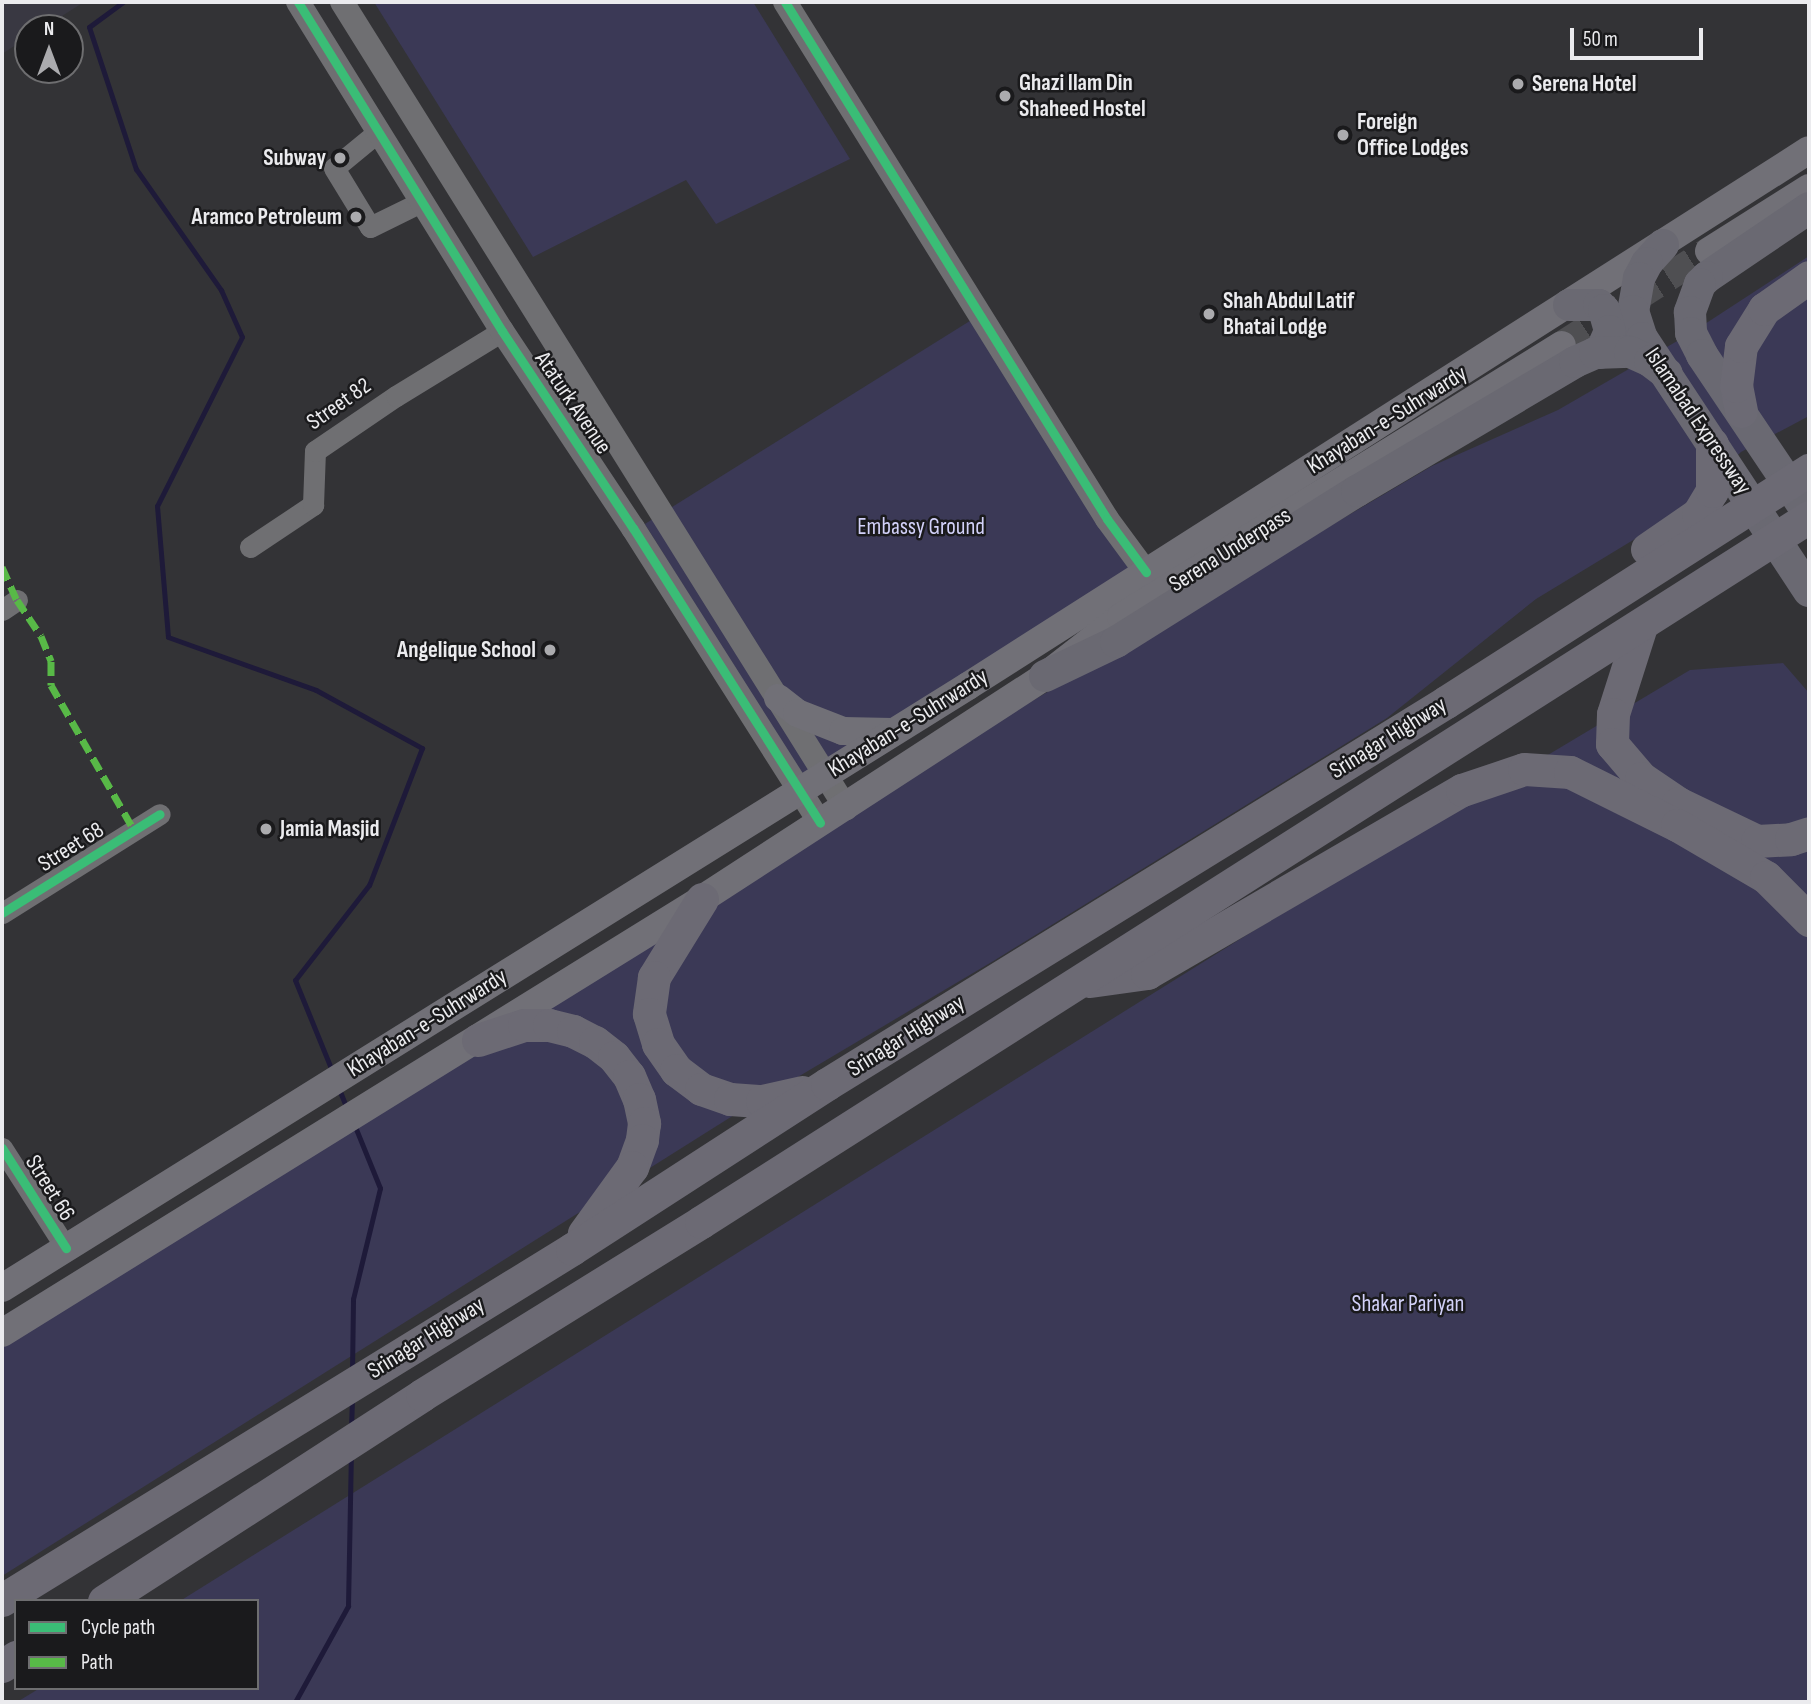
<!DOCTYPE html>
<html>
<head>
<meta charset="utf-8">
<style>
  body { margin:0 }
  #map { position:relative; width:1811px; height:1704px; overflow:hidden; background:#333336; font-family:"Sofia Sans Condensed",sans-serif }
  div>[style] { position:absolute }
  .built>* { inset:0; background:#393842 }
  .green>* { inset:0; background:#3b3956; transform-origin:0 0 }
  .stream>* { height:5px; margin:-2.5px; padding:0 2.5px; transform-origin:2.5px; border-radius:2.5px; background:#1e1a39 }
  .secondary-tunnel>* { height:28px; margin-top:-14px; transform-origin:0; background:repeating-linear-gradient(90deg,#4f4f52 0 28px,transparent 0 42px) }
  .minor>* { height:21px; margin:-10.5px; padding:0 10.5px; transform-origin:10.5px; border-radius:10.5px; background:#6f6f72 }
  .tertiary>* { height:24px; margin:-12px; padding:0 12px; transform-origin:12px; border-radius:12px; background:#6f6f72 }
  .secondary>* { height:28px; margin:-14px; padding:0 14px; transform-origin:14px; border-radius:14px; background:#717077 }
  .primary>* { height:32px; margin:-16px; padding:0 16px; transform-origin:16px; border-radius:16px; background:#6a6972 }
  .trunk>* { height:33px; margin:-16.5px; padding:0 16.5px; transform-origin:16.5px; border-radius:16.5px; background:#6c6a74 }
  .quiet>* { height:7px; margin-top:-3.5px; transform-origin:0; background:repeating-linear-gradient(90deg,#58b947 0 14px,transparent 0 21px) }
  .cycleway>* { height:9px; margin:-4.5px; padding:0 4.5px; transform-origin:4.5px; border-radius:4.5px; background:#3abd76 }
  .dots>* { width:19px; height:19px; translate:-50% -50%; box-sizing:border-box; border:4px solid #1a1a1c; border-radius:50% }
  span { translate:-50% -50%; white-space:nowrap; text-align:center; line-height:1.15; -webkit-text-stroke:5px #1a1a1c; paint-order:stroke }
  .poi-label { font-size:23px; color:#ebebee; font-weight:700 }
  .left { translate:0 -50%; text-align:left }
  .right { translate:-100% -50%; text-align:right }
  .street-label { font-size:23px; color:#ebebee }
  .park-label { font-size:23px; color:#d2d1f9 }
  .frame { position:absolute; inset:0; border:4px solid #ebebee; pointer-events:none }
  .legend { position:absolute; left:14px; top:1599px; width:245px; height:91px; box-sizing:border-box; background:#1a1a1c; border:2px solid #6e6e70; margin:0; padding:9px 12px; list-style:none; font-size:21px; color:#ebebee }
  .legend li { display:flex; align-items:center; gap:14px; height:35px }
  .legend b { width:35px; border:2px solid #6e6e70 }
  .north { position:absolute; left:14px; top:14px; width:70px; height:70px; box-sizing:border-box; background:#1a1a1c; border:2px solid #6e6e70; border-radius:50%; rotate:0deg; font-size:19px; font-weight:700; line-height:28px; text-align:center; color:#ebebee }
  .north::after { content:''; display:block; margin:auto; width:24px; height:32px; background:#ababae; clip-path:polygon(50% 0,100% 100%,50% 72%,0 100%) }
  .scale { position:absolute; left:1570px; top:28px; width:133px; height:32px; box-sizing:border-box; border:4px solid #ebebee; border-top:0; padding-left:9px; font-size:21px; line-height:24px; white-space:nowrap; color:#ebebee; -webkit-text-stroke:5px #1a1a1c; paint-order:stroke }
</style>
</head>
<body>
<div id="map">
  <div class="built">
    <div style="clip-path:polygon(2px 2px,84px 2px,43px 28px,28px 28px,28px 37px,2px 54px)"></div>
  </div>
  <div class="green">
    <div style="clip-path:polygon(374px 2px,753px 2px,850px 159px,716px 224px,686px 180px,533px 257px)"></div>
    <div style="clip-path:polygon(1809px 256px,1809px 416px,1741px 452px,1681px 511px,1536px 599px,1387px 718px,995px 960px,742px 1110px,2px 1576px,2px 1345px,1005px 717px,1432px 466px,1558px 410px,1691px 333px)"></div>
    <div style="left:973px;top:319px;width:299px;height:387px;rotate:58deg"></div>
    <div style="clip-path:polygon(1783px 663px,1809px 693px,1809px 1702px,17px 1702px,40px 1688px,257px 1688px,257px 1601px,180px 1601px,1245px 936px,1690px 670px)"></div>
  </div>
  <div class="stream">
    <div style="left:123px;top:2px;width:42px;rotate:143.7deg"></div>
    <div style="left:89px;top:27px;width:150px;rotate:71.7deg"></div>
    <div style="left:136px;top:169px;width:148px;rotate:54.9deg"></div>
    <div style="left:221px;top:290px;width:51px;rotate:65.9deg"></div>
    <div style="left:242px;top:337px;width:189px;rotate:116.7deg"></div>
    <div style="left:157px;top:506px;width:131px;rotate:85.2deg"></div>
    <div style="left:168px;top:637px;width:157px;rotate:19.7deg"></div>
    <div style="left:316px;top:690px;width:121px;rotate:28.7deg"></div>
    <div style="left:422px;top:748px;width:147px;rotate:111.1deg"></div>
    <div style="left:369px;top:885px;width:120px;rotate:127.9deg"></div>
    <div style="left:295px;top:980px;width:100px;rotate:67.8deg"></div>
    <div style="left:339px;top:1089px;width:22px;rotate:68deg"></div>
    <div style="left:352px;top:1372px;width:73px;rotate:-89.2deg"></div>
    <div style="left:353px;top:1299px;width:114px;rotate:-76.3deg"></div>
    <div style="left:380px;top:1188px;width:69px;rotate:-112.1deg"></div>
    <div style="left:351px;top:1428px;width:29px;rotate:-88deg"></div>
    <div style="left:295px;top:1702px;width:110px;rotate:-61.1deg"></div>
    <div style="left:348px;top:1606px;width:151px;rotate:-88.9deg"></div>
  </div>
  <div class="secondary-tunnel">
    <div style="left:1562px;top:345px;width:174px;rotate:-32.6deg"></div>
  </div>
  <div class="minor">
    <div style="left:379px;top:131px;width:58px;rotate:140.6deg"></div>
    <div style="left:334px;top:168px;width:69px;rotate:58.6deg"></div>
    <div style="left:370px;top:227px;width:57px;rotate:-26.1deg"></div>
    <div style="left:250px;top:547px;width:76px;rotate:-33.7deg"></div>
    <div style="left:313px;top:505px;width:54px;rotate:-87.9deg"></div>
    <div style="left:315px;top:451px;width:98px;rotate:-34.2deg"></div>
    <div style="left:396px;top:396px;width:124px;rotate:-31.5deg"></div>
    <div style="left:2px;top:610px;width:18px;rotate:-34deg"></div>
    <div style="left:2px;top:913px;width:186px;rotate:-32.1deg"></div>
    <div style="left:2px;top:1148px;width:119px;rotate:57.4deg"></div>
  </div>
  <div class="tertiary">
    <div style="left:298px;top:2px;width:387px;rotate:58.2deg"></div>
    <div style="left:502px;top:331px;width:237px;rotate:56.4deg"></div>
    <div style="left:633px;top:528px;width:349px;rotate:57.6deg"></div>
    <div style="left:342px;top:2px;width:951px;rotate:57.98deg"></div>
    <div style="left:785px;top:2px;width:609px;rotate:58.08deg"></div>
    <div style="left:1107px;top:519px;width:66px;rotate:53.7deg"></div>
  </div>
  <div class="secondary">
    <div style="left:1709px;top:251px;width:118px;rotate:-32.2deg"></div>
    <div style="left:778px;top:698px;width:24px;rotate:38deg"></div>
    <div style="left:797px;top:713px;width:49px;rotate:21.4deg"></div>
    <div style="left:843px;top:731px;width:49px;rotate:1.2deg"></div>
    <div style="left:2px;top:1288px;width:1138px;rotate:-31.93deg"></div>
    <div style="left:968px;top:686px;width:997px;rotate:-32.51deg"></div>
    <div style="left:2px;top:1333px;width:824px;rotate:-31.8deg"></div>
    <div style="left:702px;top:899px;width:409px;rotate:-33deg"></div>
    <div style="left:1045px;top:676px;width:96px;rotate:-37.8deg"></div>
    <div style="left:1121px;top:617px;width:518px;rotate:-31.67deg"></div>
  </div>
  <div class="primary">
    <div style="left:1809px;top:208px;width:123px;rotate:145.9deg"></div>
    <div style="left:1707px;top:277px;width:10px;rotate:135deg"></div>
    <div style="left:1700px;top:284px;width:30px;rotate:110deg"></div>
    <div style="left:1690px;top:312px;width:21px;rotate:87deg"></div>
    <div style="left:1691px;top:333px;width:25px;rotate:63deg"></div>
    <div style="left:1702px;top:355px;width:192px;rotate:56.1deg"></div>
    <div style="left:1663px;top:245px;width:24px;rotate:132deg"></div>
    <div style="left:1647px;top:263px;width:17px;rotate:118deg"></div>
    <div style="left:1639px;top:278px;width:34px;rotate:100deg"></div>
    <div style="left:1633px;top:311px;width:28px;rotate:72deg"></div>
    <div style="left:1642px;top:338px;width:303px;rotate:56.6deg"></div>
    <div style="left:1569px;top:305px;width:30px"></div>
    <div style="left:1599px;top:305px;width:7px;rotate:45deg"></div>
    <div style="left:1604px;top:310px;width:22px;rotate:74deg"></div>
    <div style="left:1610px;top:331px;width:24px;rotate:114deg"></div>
    <div style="left:1045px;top:676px;width:79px;rotate:-25.6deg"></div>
    <div style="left:1116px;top:642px;width:284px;rotate:-32.1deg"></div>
    <div style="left:1357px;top:491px;width:253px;rotate:-30.6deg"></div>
    <div style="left:1575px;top:362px;width:22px;rotate:-24deg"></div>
    <div style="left:1595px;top:353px;width:35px;rotate:-2deg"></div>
    <div style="left:1630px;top:352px;width:22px;rotate:24deg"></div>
    <div style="left:1650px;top:361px;width:21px;rotate:37deg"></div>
  </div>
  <div class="trunk">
    <div style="left:1741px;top:411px;width:25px;rotate:-101deg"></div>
    <div style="left:1736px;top:386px;width:40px;rotate:-82.9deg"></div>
    <div style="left:1741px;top:346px;width:44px;rotate:-58.1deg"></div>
    <div style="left:1764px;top:309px;width:55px;rotate:-35.4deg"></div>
    <div style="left:1647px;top:549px;width:62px;rotate:-34.5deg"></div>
    <div style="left:1698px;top:514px;width:27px;rotate:-59deg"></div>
    <div style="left:1712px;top:491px;width:47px;rotate:-90deg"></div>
    <div style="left:1641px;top:626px;width:92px;rotate:107.7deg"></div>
    <div style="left:1613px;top:714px;width:30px;rotate:92deg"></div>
    <div style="left:1612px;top:744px;width:45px;rotate:49.5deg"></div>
    <div style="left:1641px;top:778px;width:45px;rotate:34deg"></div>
    <div style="left:1678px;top:803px;width:88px;rotate:25.7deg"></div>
    <div style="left:1757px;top:841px;width:34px;rotate:-3deg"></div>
    <div style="left:1791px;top:839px;width:19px;rotate:-18deg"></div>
    <div style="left:702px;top:899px;width:92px;rotate:121.6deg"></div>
    <div style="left:654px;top:977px;width:37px;rotate:98deg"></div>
    <div style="left:649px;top:1014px;width:31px;rotate:73deg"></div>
    <div style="left:658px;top:1044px;width:32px;rotate:55deg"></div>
    <div style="left:676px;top:1070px;width:31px;rotate:37deg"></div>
    <div style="left:701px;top:1089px;width:31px;rotate:19deg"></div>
    <div style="left:730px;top:1099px;width:32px;rotate:4deg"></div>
    <div style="left:762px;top:1101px;width:41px;rotate:-12.7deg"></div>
    <div style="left:1090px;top:981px;width:58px;rotate:-8deg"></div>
    <div style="left:1147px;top:973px;width:364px;rotate:-30.2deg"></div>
    <div style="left:1462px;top:790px;width:65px;rotate:-18.7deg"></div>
    <div style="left:1524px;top:769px;width:46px;rotate:3.7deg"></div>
    <div style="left:1570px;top:772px;width:119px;rotate:26.4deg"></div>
    <div style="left:1677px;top:825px;width:103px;rotate:30.3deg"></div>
    <div style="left:1766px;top:877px;width:61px;rotate:45deg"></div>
    <div style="left:478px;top:1040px;width:48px;rotate:-18.1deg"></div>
    <div style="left:524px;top:1025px;width:25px"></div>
    <div style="left:549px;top:1025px;width:25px;rotate:14deg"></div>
    <div style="left:573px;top:1031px;width:25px;rotate:27deg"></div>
    <div style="left:595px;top:1042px;width:24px;rotate:38deg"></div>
    <div style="left:614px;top:1057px;width:24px;rotate:52deg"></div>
    <div style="left:629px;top:1076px;width:25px;rotate:67deg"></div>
    <div style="left:639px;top:1099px;width:25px;rotate:78deg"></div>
    <div style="left:644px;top:1123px;width:17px;rotate:97deg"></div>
    <div style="left:642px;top:1140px;width:29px;rotate:110deg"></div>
    <div style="left:632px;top:1167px;width:82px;rotate:126deg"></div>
    <div style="left:2px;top:1600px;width:669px;rotate:-31.62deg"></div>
    <div style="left:572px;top:1249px;width:304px;rotate:-32.9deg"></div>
    <div style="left:827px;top:1084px;width:727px;rotate:-31.68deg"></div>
    <div style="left:1446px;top:702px;width:431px;rotate:-32.6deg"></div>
    <div style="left:104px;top:1601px;width:379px;rotate:-32.9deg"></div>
    <div style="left:422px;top:1395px;width:328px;rotate:-31.8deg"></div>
    <div style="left:701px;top:1222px;width:1313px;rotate:-32.47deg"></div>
    <div style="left:2px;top:1666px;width:17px;rotate:-33deg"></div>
  </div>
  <div class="quiet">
    <div style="left:2px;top:567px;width:36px;rotate:66deg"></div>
    <div style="left:17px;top:600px;width:43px;rotate:56.3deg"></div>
    <div style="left:41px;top:636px;width:27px;rotate:68deg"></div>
    <div style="left:51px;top:661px;width:24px;rotate:90deg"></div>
    <div style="left:51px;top:685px;width:167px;rotate:60.2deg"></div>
  </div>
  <div class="cycleway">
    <div style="left:298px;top:2px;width:387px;rotate:58.2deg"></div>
    <div style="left:502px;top:331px;width:237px;rotate:56.4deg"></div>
    <div style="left:633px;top:528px;width:349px;rotate:57.6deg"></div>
    <div style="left:785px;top:2px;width:609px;rotate:58.08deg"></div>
    <div style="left:1107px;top:519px;width:66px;rotate:53.7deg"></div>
    <div style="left:2px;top:913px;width:186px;rotate:-32.1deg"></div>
    <div style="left:2px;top:1148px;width:119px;rotate:57.4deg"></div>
  </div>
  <div class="dots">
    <div style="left:1518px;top:84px;background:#ababae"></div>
    <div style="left:1005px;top:96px;background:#ababae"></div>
    <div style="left:1343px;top:135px;background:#ababae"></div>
    <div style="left:340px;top:158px;background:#ababae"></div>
    <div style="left:356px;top:217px;background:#ababae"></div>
    <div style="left:1209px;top:314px;background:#ababae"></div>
    <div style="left:550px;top:650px;background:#ababae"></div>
    <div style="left:266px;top:829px;background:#ababae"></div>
  </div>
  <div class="poi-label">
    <span class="left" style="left:1019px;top:96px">Ghazi Ilam Din<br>Shaheed Hostel</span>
    <span class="left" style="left:1532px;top:84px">Serena Hotel</span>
    <span class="left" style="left:1357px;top:135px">Foreign<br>Office Lodges</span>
    <span class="right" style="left:326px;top:158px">Subway</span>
    <span class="right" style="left:342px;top:217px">Aramco Petroleum</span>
    <span class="left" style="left:1223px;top:314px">Shah Abdul Latif<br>Bhatai Lodge</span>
    <span class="right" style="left:536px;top:650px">Angelique School</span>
    <span class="left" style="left:280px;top:829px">Jamia Masjid</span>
  </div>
  <div class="street-label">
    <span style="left:573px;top:403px;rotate:56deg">Ataturk Avenue</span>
    <span style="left:339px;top:404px;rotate:-35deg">Street 82</span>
    <span style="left:1387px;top:420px;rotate:-32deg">Khayaban-e-Suhrwardy</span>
    <span style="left:1698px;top:421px;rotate:56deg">Islamabad Expressway</span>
    <span style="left:1230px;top:550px;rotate:-32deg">Serena Underpass</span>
    <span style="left:908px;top:723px;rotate:-32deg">Khayaban-e-Suhrwardy</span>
    <span style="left:1388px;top:738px;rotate:-32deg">Srinagar Highway</span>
    <span style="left:71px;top:847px;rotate:-32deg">Street 68</span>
    <span style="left:427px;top:1023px;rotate:-32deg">Khayaban-e-Suhrwardy</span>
    <span style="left:906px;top:1036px;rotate:-32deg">Srinagar Highway</span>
    <span style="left:50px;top:1188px;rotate:58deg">Street 66</span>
    <span style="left:426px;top:1338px;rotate:-32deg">Srinagar Highway</span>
  </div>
  <div class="park-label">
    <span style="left:921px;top:527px">Embassy Ground</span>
    <span style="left:1408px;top:1304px">Shakar Pariyan</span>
  </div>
  <div class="frame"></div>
  <ul class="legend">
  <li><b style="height:9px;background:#3abd76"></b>Cycle path</li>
  <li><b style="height:9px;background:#58b947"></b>Path</li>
  </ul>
  <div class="north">N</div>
  <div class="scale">50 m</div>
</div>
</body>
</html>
